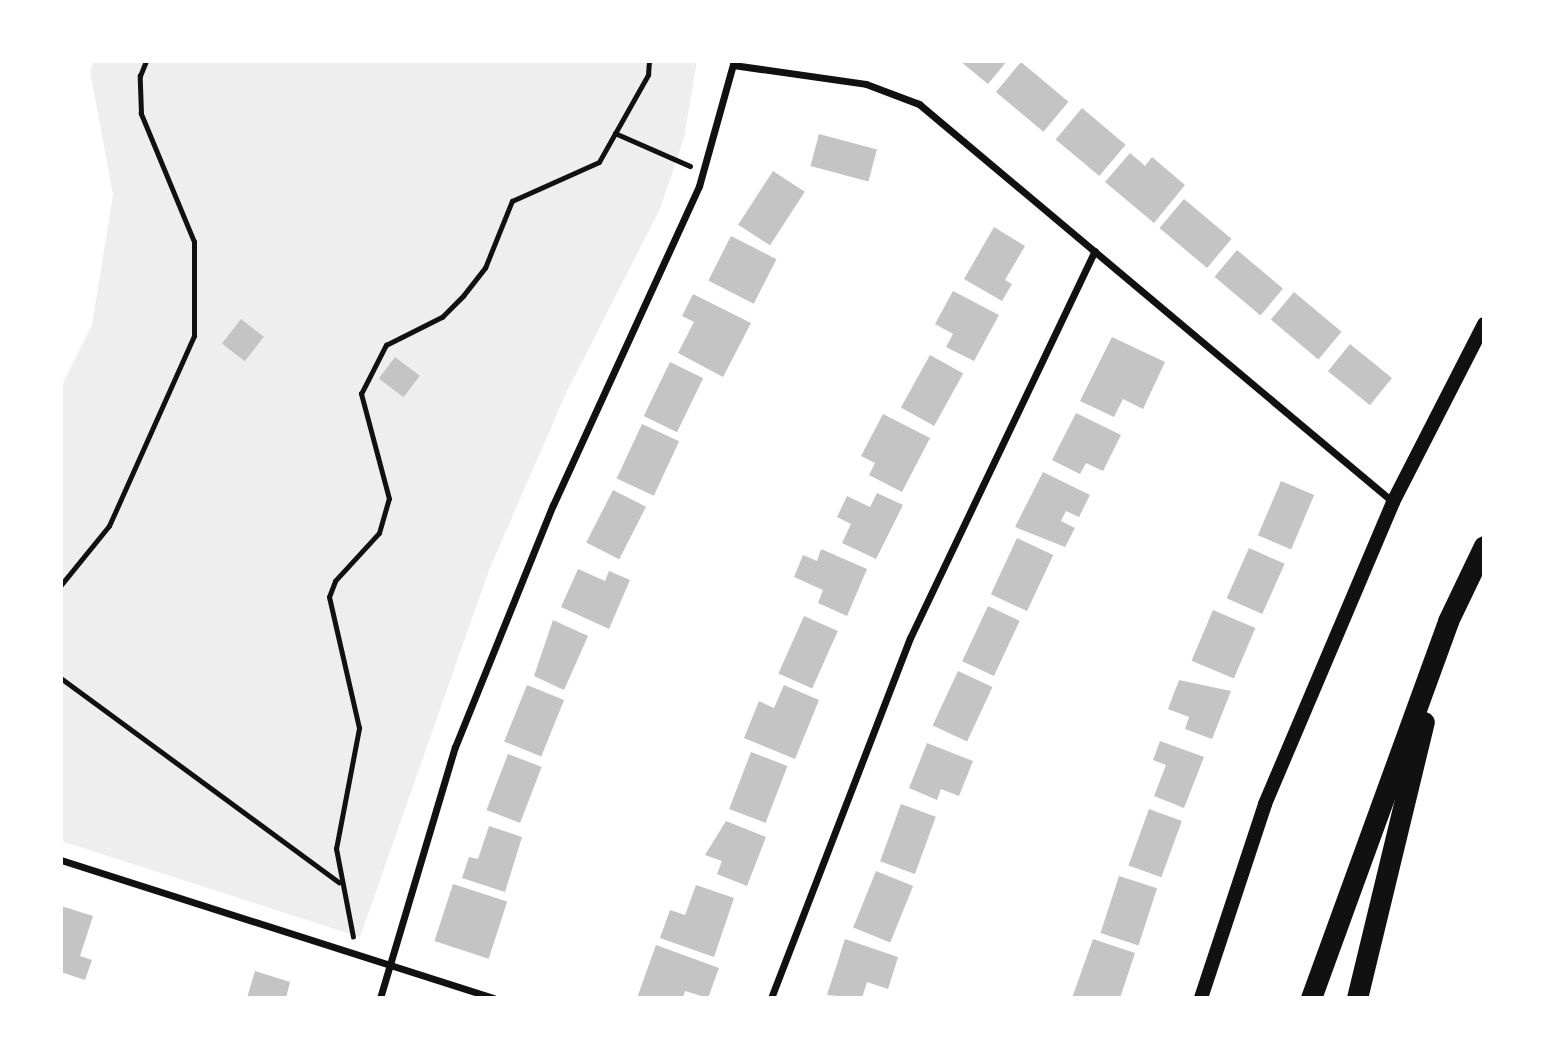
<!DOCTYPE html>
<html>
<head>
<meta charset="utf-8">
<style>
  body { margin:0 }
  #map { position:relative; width:1545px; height:1059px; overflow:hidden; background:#fff; font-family:"Work Sans",sans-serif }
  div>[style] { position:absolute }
  .green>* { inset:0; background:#eee }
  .building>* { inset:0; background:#c4c4c4; transform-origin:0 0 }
  .path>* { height:4.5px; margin:-2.25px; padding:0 2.25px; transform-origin:2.25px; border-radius:2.25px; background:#111 }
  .minor>* { height:7px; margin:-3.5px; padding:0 3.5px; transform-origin:3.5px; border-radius:3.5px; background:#111 }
  .secondary>* { height:14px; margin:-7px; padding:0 7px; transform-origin:7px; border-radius:7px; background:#111 }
  .motorway>* { height:21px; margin:-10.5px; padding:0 10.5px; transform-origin:10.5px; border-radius:10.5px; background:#111 }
  span { translate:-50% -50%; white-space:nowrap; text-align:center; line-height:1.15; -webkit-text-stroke:7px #fff; paint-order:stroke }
  .frame { position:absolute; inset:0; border:63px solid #fff; pointer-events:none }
</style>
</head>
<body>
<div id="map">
  <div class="green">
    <div style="clip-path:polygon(94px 61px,697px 61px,684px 138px,660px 209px,567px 391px,489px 570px,360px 937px,61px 841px,61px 387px,92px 325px,113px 195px,90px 71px)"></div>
  </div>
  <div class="building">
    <div style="clip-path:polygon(960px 61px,1007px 61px,988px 84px)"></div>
    <div style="left:1021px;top:62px;width:62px;height:39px;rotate:40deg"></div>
    <div style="left:1082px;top:108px;width:57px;height:41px;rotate:40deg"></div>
    <div style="left:819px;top:134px;width:60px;height:33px;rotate:15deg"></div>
    <div style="clip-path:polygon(1130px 153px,1145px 166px,1152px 157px,1185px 185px,1154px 223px,1105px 182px)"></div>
    <div style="left:773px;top:171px;width:38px;height:64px;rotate:33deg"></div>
    <div style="left:1184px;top:199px;width:62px;height:38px;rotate:40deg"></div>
    <div style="clip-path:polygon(994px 227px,1025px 246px,1005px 280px,1012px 284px,1002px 301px,964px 279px)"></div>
    <div style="left:731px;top:236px;width:51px;height:50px;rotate:27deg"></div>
    <div style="left:1237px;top:250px;width:60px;height:35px;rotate:40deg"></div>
    <div style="clip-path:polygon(953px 291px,999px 315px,974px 361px,946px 347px,953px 334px,935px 324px)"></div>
    <div style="left:1294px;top:292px;width:62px;height:36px;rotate:40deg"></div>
    <div style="clip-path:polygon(693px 294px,751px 323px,723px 377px,678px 353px,694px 322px,682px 316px)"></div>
    <div style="left:241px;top:319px;width:29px;height:31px;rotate:38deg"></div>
    <div style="clip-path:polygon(1112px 337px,1165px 362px,1143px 409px,1123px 399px,1114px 417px,1080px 401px)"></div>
    <div style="left:1350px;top:344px;width:54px;height:35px;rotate:39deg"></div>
    <div style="left:930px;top:355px;width:38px;height:60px;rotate:29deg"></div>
    <div style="left:395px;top:357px;width:31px;height:27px;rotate:37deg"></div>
    <div style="left:670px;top:362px;width:37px;height:60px;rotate:26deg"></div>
    <div style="clip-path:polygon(1076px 413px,1121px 435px,1103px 471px,1086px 463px,1080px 474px,1052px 460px)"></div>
    <div style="clip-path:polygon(883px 414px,930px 438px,902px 492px,869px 475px,875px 463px,861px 456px)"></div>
    <div style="left:642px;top:424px;width:41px;height:60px;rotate:25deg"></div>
    <div style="clip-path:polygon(1043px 472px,1090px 495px,1079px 517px,1066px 511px,1061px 521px,1075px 528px,1065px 547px,1015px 527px)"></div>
    <div style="left:1281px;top:481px;width:36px;height:59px;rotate:23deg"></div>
    <div style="left:613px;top:490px;width:37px;height:59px;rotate:27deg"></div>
    <div style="clip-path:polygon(877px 493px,903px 505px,876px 559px,842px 543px,851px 524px,837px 517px,847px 496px,870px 507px)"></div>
    <div style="left:1017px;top:538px;width:40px;height:62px;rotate:25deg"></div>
    <div style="left:1249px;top:548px;width:39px;height:55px;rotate:24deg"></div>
    <div style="clip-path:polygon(821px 549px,867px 569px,847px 616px,818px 603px,823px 590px,794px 577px,803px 555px,817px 561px)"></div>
    <div style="clip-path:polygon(578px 569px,605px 581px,609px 571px,630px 580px,609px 629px,561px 607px)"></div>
    <div style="left:988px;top:606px;width:35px;height:61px;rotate:25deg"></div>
    <div style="left:1213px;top:610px;width:46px;height:55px;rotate:23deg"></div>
    <div style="left:804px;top:616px;width:37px;height:63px;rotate:24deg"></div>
    <div style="clip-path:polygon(553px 620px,588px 636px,564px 690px,534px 676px)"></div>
    <div style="left:958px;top:671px;width:38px;height:60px;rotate:25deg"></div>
    <div style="clip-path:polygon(1179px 680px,1231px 691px,1212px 739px,1185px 729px,1189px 717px,1168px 709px)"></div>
    <div style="left:527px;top:685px;width:40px;height:61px;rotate:22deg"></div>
    <div style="clip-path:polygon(784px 685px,819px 700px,795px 759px,744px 738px,759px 701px,774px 708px)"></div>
    <div style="clip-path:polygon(1160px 741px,1204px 757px,1184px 808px,1154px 796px,1166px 765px,1153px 760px)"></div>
    <div style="clip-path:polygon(927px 743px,973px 761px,959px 796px,941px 789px,937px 800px,909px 788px)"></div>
    <div style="left:751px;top:752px;width:39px;height:61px;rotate:21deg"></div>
    <div style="left:508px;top:754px;width:36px;height:60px;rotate:21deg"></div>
    <div style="left:901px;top:804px;width:37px;height:61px;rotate:20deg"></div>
    <div style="left:1149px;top:809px;width:35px;height:60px;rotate:20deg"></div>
    <div style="clip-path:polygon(726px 821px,766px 837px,747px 886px,717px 874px,722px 861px,705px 855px)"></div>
    <div style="clip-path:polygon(489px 826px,522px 837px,505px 892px,462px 878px,469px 857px,478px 859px)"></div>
    <div style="left:876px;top:871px;width:40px;height:61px;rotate:22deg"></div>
    <div style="left:1119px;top:876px;width:40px;height:60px;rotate:18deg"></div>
    <div style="left:453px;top:884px;width:57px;height:60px;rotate:18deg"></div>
    <div style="clip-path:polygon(696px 885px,734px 898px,714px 957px,660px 938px,670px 910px,685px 915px)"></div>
    <div style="clip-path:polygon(61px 906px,93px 916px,80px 956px,92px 960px,85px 980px,61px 972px)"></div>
    <div style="clip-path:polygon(845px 939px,898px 957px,888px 989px,867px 982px,862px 998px,827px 995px)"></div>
    <div style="clip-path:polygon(1093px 939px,1135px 953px,1120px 998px,1072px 998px)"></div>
    <div style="clip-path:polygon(656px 945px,719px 968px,708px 998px,685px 991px,683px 998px,637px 998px)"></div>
    <div style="clip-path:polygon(255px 971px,290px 982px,286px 998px,247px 998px)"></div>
  </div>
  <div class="path">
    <div style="left:615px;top:133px;width:82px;rotate:23.7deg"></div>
    <div style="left:61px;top:585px;width:76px;rotate:-50.9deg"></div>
    <div style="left:109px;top:526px;width:208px;rotate:-65.9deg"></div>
    <div style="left:194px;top:336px;width:94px;rotate:-90deg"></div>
    <div style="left:194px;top:242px;width:139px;rotate:-112.5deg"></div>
    <div style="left:141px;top:114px;width:38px;rotate:-92deg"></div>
    <div style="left:140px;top:76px;width:16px;rotate:-68deg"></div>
    <div style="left:61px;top:678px;width:345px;rotate:36.3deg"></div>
    <div style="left:353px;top:937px;width:90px;rotate:-100.9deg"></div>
    <div style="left:336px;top:849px;width:123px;rotate:-79.2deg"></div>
    <div style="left:359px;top:728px;width:134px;rotate:-102.9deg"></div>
    <div style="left:329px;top:597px;width:17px;rotate:-69deg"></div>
    <div style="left:335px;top:581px;width:65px;rotate:-47.5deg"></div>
    <div style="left:379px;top:533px;width:35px;rotate:-74deg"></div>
    <div style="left:389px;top:499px;width:109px;rotate:-104.9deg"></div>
    <div style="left:361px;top:394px;width:55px;rotate:-63deg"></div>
    <div style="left:386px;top:345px;width:63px;rotate:-26.6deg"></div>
    <div style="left:442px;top:317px;width:30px;rotate:-45deg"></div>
    <div style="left:463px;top:296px;width:36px;rotate:-52deg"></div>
    <div style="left:485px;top:268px;width:72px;rotate:-68.1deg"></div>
    <div style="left:512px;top:201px;width:95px;rotate:-24.1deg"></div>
    <div style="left:599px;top:162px;width:100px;rotate:-60.6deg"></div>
    <div style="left:648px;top:75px;width:14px;rotate:-86deg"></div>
  </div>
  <div class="minor">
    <div style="left:733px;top:65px;width:134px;rotate:8.1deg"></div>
    <div style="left:866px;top:84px;width:57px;rotate:20.7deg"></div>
    <div style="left:919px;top:104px;width:619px;rotate:40.02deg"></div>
    <div style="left:61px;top:860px;width:454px;rotate:17.7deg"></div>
    <div style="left:380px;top:998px;width:262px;rotate:-73.4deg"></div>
    <div style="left:455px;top:747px;width:261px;rotate:-68deg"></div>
    <div style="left:553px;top:505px;width:351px;rotate:-65.4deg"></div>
    <div style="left:699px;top:186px;width:130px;rotate:-74.4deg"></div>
    <div style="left:771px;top:998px;width:386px;rotate:-68.9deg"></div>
    <div style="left:910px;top:638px;width:429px;rotate:-64.5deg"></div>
  </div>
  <div class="secondary">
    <div style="left:1201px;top:998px;width:204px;rotate:-71.7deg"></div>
    <div style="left:1265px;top:804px;width:328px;rotate:-67deg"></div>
    <div style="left:1393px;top:502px;width:200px;rotate:-62.9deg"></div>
  </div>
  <div class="motorway">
    <div style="left:1311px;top:998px;width:401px;rotate:-70deg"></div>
    <div style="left:1448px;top:621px;width:83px;rotate:-64.4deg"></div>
    <div style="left:1357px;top:998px;width:284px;rotate:-76.4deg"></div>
  </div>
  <div class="frame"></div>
</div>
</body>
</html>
